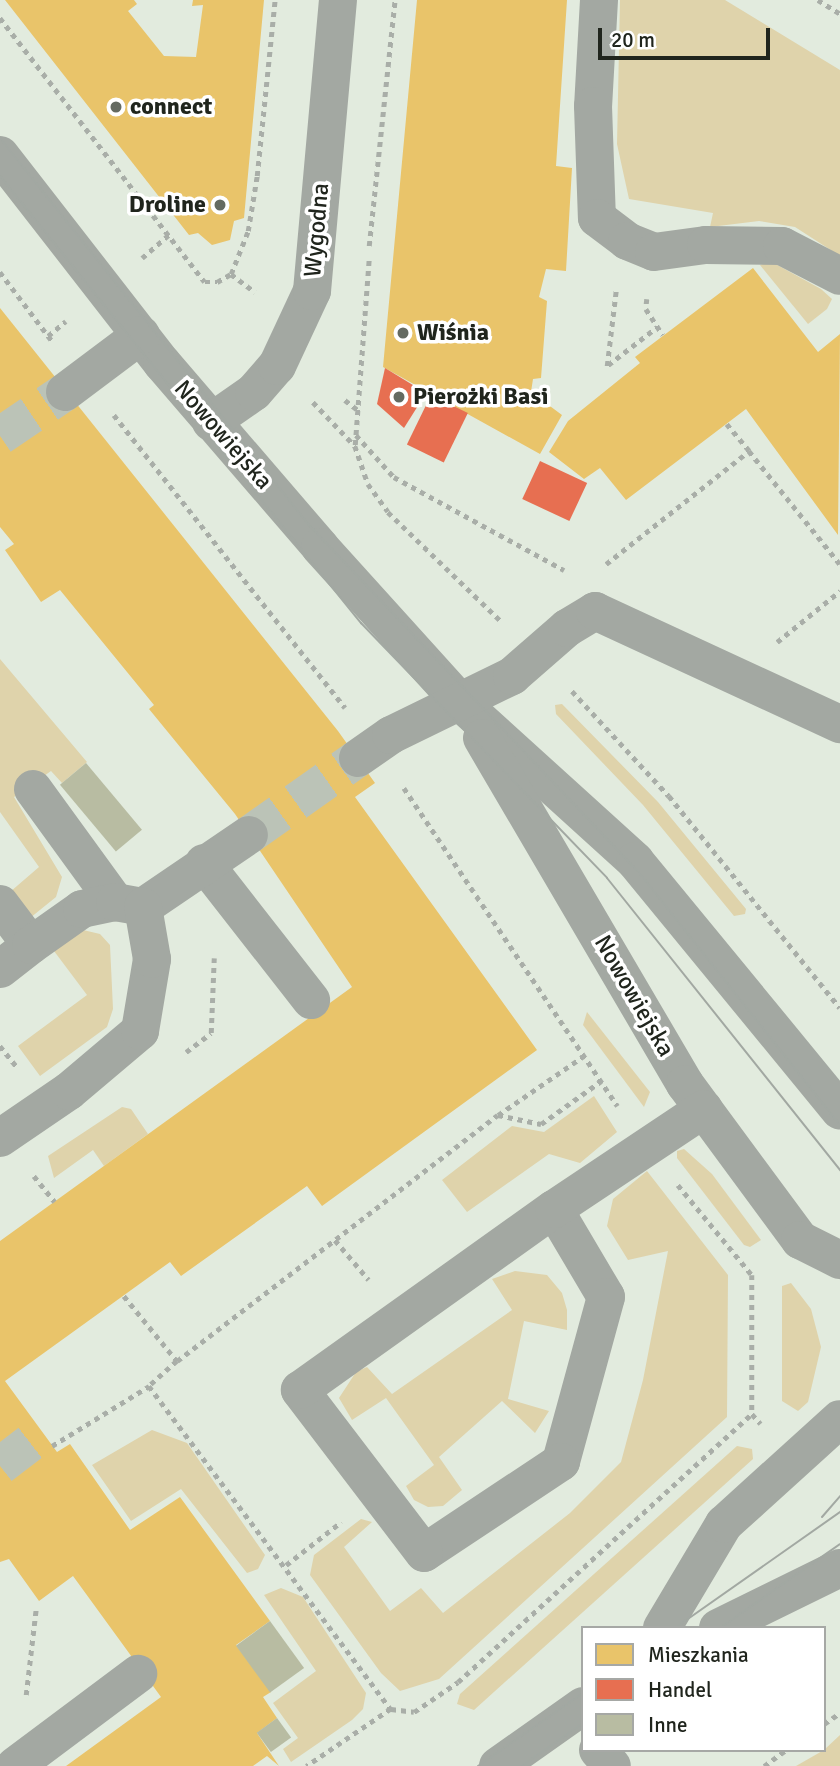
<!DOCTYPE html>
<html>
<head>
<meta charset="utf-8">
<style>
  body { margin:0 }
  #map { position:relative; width:840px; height:1766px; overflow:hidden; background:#e2ebde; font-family:Signika,sans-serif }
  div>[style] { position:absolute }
  .green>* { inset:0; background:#dfd3ab }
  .homes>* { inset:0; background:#e9c46a }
  .shops>* { inset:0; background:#e76f51; transform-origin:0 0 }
  .building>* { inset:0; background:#b8bca2; transform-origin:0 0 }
  .minor-tunnel>* { height:38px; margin-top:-19px; transform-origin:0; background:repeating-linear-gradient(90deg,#bbc3b7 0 38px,transparent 0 57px) }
  .path>* { height:4.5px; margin-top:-2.25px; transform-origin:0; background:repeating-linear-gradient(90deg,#a9aea8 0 5px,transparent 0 10px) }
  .minor>* { height:38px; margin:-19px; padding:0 19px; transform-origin:19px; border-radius:19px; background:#a3a8a2 }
  .tram>* { height:2px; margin:-1px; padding:0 1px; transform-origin:1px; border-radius:1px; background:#a2a8a2 }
  .dots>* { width:19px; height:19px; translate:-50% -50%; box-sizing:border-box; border:4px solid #fff; border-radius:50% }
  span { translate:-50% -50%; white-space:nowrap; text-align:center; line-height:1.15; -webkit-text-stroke:7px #fff; paint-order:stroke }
  .poi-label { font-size:24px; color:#20251d; font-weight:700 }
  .left { translate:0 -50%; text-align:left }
  .right { translate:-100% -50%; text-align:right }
  .street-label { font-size:24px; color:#20251d }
  .legend { position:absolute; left:581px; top:1626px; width:245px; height:126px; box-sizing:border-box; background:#fff; border:2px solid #a6a8a5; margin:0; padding:9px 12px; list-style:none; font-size:21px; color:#20251d }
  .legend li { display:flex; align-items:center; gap:14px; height:35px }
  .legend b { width:35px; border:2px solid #a6a8a5 }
  .scale { position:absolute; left:598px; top:28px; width:172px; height:32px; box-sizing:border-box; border:4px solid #20251d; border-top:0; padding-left:9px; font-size:21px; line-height:24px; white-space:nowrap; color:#20251d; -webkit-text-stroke:5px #fff; paint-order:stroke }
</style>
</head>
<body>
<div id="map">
  <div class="green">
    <div style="clip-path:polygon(620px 0,725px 0,840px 70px,840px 256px,795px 227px,759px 221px,710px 227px,713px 213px,629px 199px,617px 144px)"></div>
    <div style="clip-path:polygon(770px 261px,821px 289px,832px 299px,827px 309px,808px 324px,760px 265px)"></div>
    <div style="clip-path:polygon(0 659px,87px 762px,62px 783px,51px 771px,14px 797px,62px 877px,56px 897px,30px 918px,10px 892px,39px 867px,0 812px)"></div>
    <div style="clip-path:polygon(562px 704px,658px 802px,746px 909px,745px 914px,734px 916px,643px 805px,556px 714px,555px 705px)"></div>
    <div style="clip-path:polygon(83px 930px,100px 934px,110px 945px,113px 1009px,107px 1027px,40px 1076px,18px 1046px,87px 995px,54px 951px)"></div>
    <div style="clip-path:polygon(587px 1012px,650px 1092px,644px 1107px,583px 1025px)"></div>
    <div style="clip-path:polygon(594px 1096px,617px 1132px,580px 1163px,549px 1154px,467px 1212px,442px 1180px,512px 1126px,544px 1132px)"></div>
    <div style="clip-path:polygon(122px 1107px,131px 1109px,148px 1134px,104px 1166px,93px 1150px,54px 1178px,48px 1156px)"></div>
    <div style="clip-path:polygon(684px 1149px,712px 1174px,761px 1240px,750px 1247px,744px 1245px,677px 1158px,677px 1151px)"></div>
    <div style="clip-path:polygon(647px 1171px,728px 1275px,727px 1417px,439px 1679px,400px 1691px,381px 1673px,310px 1575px,314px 1555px,361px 1519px,372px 1522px,344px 1547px,390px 1611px,421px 1588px,443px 1613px,570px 1513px,621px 1462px,643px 1380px,668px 1251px,628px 1260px,607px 1226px,613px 1199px)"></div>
    <div style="clip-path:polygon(515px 1271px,547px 1275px,562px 1293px,567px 1310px,567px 1330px,524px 1321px,508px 1399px,549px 1411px,535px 1433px,502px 1401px,439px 1457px,462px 1490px,443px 1506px,428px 1507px,414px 1500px,406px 1486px,434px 1465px,386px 1398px,352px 1420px,339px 1398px,356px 1372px,367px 1367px,392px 1394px,512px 1310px,492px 1279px)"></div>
    <div style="clip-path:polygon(791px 1283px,811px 1309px,821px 1347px,808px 1402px,798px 1411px,782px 1401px,782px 1286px)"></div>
    <div style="clip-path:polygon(152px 1430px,187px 1443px,265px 1555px,258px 1569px,247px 1573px,181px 1489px,131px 1521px,92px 1465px)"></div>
    <div style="clip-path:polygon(737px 1446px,752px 1449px,753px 1459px,474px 1710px,457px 1704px,460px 1694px)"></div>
    <div style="clip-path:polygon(281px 1588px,303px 1597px,366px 1693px,363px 1709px,352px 1720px,291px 1762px,283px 1749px,298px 1738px,273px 1703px,316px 1671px,264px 1595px)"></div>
    <div style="clip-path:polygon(840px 1735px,840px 1766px,796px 1766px,824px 1750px)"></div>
  </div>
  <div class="homes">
    <div style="clip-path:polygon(5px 0,134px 0,137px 4px,128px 11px,164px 56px,196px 57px,203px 5px,192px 6px,193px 0,264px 0,244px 218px,234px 221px,230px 240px,212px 245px,198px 233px,189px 235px)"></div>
    <div style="clip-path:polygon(417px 0,567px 0,556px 166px,572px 168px,566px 271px,546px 269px,539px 297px,547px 301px,541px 378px,533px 379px,531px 392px,562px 415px,540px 454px,383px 367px)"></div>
    <div style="clip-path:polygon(753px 268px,818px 352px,840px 334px,838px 535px,746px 409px,626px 500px,600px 468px,584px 479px,549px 452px,568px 421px,640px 363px,635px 357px)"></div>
    <div style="clip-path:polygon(0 308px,338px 731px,375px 783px,355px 797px,537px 1050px,322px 1206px,307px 1186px,181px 1276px,170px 1262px,5px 1381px,57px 1452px,70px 1444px,130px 1530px,180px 1497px,270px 1621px,236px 1645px,271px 1692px,263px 1697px,277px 1718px,257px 1733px,279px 1766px,267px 1756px,253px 1766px,66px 1766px,161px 1697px,73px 1576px,39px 1601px,9px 1559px,0 1562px,0 1241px,352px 987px,235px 814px,149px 709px,154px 705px,60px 590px,41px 602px,5px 550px,14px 544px,0 527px)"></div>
  </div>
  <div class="shops">
    <div style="clip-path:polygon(385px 368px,426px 393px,404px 428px,377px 404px)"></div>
    <div style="left:431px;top:395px;width:41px;height:55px;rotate:26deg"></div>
    <div style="left:540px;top:461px;width:52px;height:42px;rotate:25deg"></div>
  </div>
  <div class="building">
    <div style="left:86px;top:763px;width:87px;height:34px;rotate:50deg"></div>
    <div style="left:270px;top:1621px;width:58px;height:42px;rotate:54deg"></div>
    <div style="left:277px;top:1718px;width:24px;height:25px;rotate:54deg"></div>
  </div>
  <div class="minor-tunnel">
    <div style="left:0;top:436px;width:78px;rotate:-34.1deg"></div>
    <div style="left:249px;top:835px;width:133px;rotate:-35.2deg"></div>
    <div style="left:0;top:1466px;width:54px;rotate:-37.5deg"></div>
  </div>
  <div class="path">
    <div style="left:818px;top:0;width:26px;rotate:32deg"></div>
    <div style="left:0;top:18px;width:334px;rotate:52.2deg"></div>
    <div style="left:205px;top:282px;width:12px"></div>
    <div style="left:217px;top:282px;width:16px;rotate:-30deg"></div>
    <div style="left:231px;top:274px;width:30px;rotate:37deg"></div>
    <div style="left:369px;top:246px;width:247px;rotate:-84deg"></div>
    <div style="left:142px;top:258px;width:37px;rotate:-41deg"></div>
    <div style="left:0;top:272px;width:86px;rotate:53deg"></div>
    <div style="left:231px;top:274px;width:46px;rotate:-68.4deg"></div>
    <div style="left:248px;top:231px;width:56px;rotate:-80.7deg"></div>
    <div style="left:257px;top:176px;width:177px;rotate:-84.2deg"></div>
    <div style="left:647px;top:299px;width:10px;rotate:96deg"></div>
    <div style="left:646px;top:309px;width:31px;rotate:57deg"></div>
    <div style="left:48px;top:336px;width:23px;rotate:-40deg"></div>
    <div style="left:608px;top:365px;width:62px;rotate:-37.8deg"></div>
    <div style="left:607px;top:366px;width:77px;rotate:-83.2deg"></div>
    <div style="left:345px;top:400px;width:18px;rotate:38deg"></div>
    <div style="left:313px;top:402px;width:61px;rotate:46.3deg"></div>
    <div style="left:355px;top:446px;width:40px;rotate:71.1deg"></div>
    <div style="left:368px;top:484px;width:34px;rotate:54deg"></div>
    <div style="left:388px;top:512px;width:157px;rotate:44deg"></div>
    <div style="left:114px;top:415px;width:373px;rotate:51.7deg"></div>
    <div style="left:356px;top:435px;width:57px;rotate:47.9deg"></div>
    <div style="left:394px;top:477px;width:194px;rotate:28.7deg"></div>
    <div style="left:355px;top:445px;width:188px;rotate:-85.7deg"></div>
    <div style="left:749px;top:451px;width:145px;rotate:51.2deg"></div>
    <div style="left:606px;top:564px;width:182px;rotate:-38.3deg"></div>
    <div style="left:749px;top:451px;width:35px;rotate:-130deg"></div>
    <div style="left:777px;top:642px;width:81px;rotate:-39deg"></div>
    <div style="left:572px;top:691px;width:143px;rotate:47.3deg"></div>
    <div style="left:669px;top:796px;width:272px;rotate:51.1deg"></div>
    <div style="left:404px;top:788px;width:383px;rotate:56.1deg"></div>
    <div style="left:0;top:1046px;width:26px;rotate:51deg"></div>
    <div style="left:186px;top:1052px;width:31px;rotate:-37deg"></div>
    <div style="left:211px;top:1033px;width:75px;rotate:-87.7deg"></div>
    <div style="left:498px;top:1115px;width:44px;rotate:11.8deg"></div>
    <div style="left:541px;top:1124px;width:74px;rotate:-35.6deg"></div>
    <div style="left:34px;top:1176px;width:33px;rotate:51deg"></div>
    <div style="left:678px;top:1185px;width:117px;rotate:50.6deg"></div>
    <div style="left:752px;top:1275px;width:139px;rotate:90deg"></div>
    <div style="left:752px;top:1414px;width:13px;rotate:48deg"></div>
    <div style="left:335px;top:1240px;width:52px;rotate:49.6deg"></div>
    <div style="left:124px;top:1296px;width:84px;rotate:50.8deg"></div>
    <div style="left:177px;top:1361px;width:38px;rotate:138deg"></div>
    <div style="left:177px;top:1361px;width:404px;rotate:-37.5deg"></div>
    <div style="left:498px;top:1115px;width:104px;rotate:-34.5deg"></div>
    <div style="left:52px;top:1446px;width:114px;rotate:-31.7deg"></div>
    <div style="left:149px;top:1386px;width:404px;rotate:53.2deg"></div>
    <div style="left:391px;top:1709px;width:102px;rotate:145.8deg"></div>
    <div style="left:286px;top:1565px;width:70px;rotate:-38deg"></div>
    <div style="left:26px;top:1695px;width:88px;rotate:-83.4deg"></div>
    <div style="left:391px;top:1709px;width:23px;rotate:7deg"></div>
    <div style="left:414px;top:1712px;width:53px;rotate:-34.3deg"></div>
    <div style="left:458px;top:1682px;width:398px;rotate:-42.4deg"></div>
    <div style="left:824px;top:1724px;width:19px;rotate:-35deg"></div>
    <div style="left:764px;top:1766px;width:27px;rotate:-36deg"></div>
  </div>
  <div class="minor">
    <div style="left:599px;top:0;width:106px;rotate:93.2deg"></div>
    <div style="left:593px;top:106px;width:112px;rotate:88deg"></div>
    <div style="left:597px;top:218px;width:38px;rotate:37deg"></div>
    <div style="left:627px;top:241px;width:29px;rotate:22deg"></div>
    <div style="left:654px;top:252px;width:52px;rotate:-7.7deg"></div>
    <div style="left:706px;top:245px;width:76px;rotate:0.8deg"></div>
    <div style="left:782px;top:246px;width:65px;rotate:27.3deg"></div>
    <div style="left:0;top:155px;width:264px;rotate:52.1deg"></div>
    <div style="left:162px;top:363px;width:243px;rotate:49.3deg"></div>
    <div style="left:320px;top:547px;width:210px;rotate:47.9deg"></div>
    <div style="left:461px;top:703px;width:235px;rotate:42.2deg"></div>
    <div style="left:635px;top:861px;width:323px;rotate:50.6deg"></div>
    <div style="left:65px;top:392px;width:95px;rotate:-36.9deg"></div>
    <div style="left:211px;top:422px;width:52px;rotate:-34.9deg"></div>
    <div style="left:254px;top:392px;width:35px;rotate:-49deg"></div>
    <div style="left:277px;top:366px;width:83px;rotate:-65deg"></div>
    <div style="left:312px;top:291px;width:292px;rotate:-84.9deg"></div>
    <div style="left:482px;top:738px;width:401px;rotate:59.6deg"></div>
    <div style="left:685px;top:1084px;width:194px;rotate:53.6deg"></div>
    <div style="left:800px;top:1240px;width:45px;rotate:26.6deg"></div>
    <div style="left:358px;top:758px;width:40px;rotate:-34.9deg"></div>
    <div style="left:391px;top:735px;width:135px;rotate:-26deg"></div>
    <div style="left:512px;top:676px;width:73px;rotate:-41.1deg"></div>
    <div style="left:567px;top:628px;width:33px;rotate:-31deg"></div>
    <div style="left:595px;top:611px;width:270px;rotate:24.8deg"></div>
    <div style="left:33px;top:789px;width:140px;rotate:54deg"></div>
    <div style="left:204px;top:863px;width:174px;rotate:52deg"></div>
    <div style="left:0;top:904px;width:51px;rotate:52.9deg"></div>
    <div style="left:31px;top:945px;width:39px;rotate:142deg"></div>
    <div style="left:31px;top:945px;width:62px;rotate:-35.2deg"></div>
    <div style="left:82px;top:909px;width:34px;rotate:-12deg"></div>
    <div style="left:115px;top:902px;width:28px;rotate:10deg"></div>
    <div style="left:143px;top:907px;width:128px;rotate:-34.2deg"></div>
    <div style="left:0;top:1138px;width:83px;rotate:-34.3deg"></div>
    <div style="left:69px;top:1091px;width:93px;rotate:-40.2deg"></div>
    <div style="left:140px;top:1031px;width:73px;rotate:-80.5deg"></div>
    <div style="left:152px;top:959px;width:53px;rotate:-99.8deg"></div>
    <div style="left:554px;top:1209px;width:102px;rotate:59.4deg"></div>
    <div style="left:606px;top:1297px;width:171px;rotate:105.3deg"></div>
    <div style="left:561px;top:1462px;width:164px;rotate:146.4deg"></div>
    <div style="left:424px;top:1553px;width:205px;rotate:-127.3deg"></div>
    <div style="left:300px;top:1390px;width:312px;rotate:-35.5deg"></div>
    <div style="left:554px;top:1209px;width:180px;rotate:-33.7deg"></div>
    <div style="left:662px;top:1628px;width:121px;rotate:-59.2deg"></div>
    <div style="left:724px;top:1524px;width:156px;rotate:-42.2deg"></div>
    <div style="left:718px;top:1628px;width:136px;rotate:-26.2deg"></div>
    <div style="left:598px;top:1750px;width:21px;rotate:49deg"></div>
    <div style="left:15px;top:1766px;width:154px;rotate:-36.8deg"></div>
    <div style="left:498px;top:1766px;width:104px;rotate:-35.2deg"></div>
  </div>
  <div class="tram">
    <div style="left:0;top:138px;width:497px;rotate:51.4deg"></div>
    <div style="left:310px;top:526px;width:475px;rotate:46.5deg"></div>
    <div style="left:637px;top:870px;width:326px;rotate:51.5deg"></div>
    <div style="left:0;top:176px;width:575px;rotate:51.08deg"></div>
    <div style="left:361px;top:623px;width:354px;rotate:46deg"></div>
    <div style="left:607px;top:878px;width:374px;rotate:51.4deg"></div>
    <div style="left:822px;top:1517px;width:28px;rotate:-49deg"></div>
    <div style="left:675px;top:1628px;width:202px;rotate:-35.1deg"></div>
    <div style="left:720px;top:1628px;width:146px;rotate:-35deg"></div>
    <div style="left:478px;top:1766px;width:128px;rotate:-34.8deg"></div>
    <div style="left:522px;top:1766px;width:75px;rotate:-35.2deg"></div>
  </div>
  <div class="dots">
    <div style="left:116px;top:107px;background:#646a61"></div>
    <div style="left:220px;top:205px;background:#646a61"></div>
    <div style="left:403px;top:333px;background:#646a61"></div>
    <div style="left:399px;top:397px;background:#646a61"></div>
  </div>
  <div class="poi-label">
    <span class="left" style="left:130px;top:107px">connect</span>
    <span class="right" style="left:206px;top:205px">Droline</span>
    <span class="left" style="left:417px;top:333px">Wiśnia</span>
    <span class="left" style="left:413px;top:397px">Pierożki Basi</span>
  </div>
  <div class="street-label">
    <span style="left:317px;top:230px;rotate:-85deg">Wygodna</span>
    <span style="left:223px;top:435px;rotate:49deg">Nowowiejska</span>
    <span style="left:634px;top:996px;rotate:60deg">Nowowiejska</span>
  </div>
  <ul class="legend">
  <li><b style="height:19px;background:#e9c46a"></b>Mieszkania</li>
  <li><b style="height:19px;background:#e76f51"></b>Handel</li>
  <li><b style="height:19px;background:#b8bca2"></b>Inne</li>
  </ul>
  <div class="scale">20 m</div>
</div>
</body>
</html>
